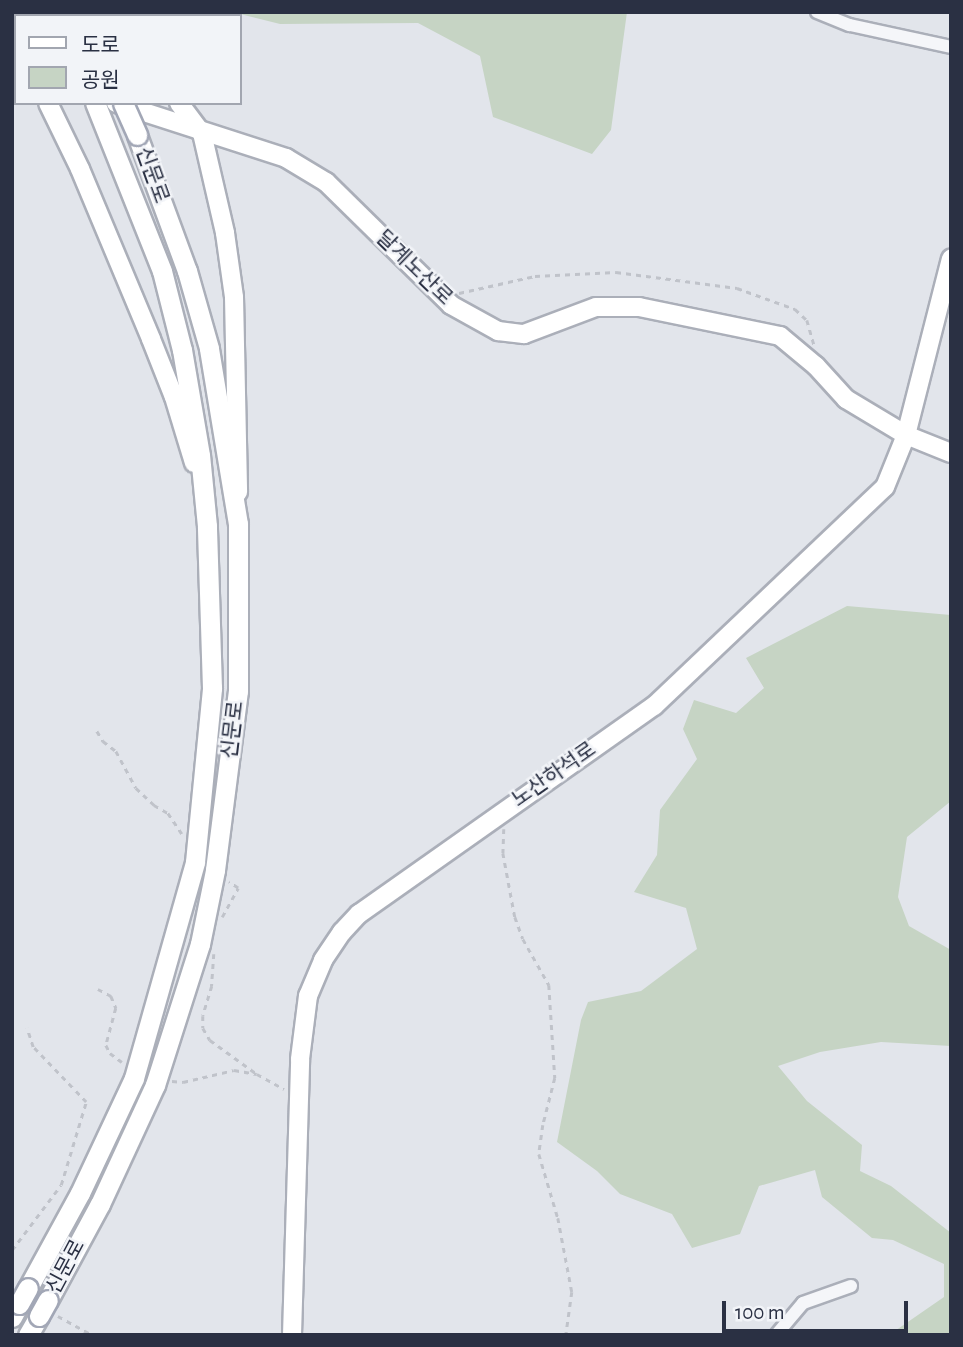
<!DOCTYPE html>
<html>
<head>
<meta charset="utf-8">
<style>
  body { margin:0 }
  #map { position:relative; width:963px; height:1347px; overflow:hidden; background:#e2e5eb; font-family:"Alegreya Sans","Noto Sans KR",sans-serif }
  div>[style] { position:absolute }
  .green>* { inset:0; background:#c6d4c4 }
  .path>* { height:2.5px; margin-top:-1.25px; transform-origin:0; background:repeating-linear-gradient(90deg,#c0c3ca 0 5px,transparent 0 10px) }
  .roads { filter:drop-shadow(2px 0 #abafb9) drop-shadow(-2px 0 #abafb9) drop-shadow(0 2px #abafb9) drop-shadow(0 -2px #abafb9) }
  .street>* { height:12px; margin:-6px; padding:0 6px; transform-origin:6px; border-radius:6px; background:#f5f6f9 }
  .secondary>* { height:18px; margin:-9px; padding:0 9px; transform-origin:9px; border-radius:9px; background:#fff }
  .primary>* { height:19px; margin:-9.5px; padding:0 9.5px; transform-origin:9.5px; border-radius:9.5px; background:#fff }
  .bridges { filter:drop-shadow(2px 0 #a2a7b6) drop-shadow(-2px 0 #a2a7b6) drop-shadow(0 2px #a2a7b6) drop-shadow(0 -2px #a2a7b6) }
  .primary-bridge>* { height:19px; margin:-9.5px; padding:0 9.5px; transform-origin:9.5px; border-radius:9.5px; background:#fff }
  span { translate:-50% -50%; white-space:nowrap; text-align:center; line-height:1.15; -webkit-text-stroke:5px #f2f4f8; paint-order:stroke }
  .street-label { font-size:21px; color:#2a3043 }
  .frame { position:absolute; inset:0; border:14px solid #2a3043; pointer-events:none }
  .legend { position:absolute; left:14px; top:14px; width:228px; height:91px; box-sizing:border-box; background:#f2f4f8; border:2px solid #a2a6b0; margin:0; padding:9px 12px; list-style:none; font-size:21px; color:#2a3043 }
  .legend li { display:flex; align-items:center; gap:14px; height:35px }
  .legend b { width:35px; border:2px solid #a2a6b0 }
  .scale { position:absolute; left:722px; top:1301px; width:186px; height:32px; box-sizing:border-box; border:4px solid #2a3043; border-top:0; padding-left:9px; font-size:21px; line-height:24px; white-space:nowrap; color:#2a3043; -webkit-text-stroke:5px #f2f4f8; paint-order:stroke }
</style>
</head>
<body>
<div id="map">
  <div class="green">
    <div style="clip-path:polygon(232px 12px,627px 12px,611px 130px,592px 154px,493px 117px,480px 56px,418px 23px,280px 24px)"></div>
    <div style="clip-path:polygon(847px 606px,951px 615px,951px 801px,907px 837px,898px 897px,909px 926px,951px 950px,951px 1046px,881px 1042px,820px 1052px,778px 1066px,807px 1101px,862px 1145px,860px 1171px,891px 1186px,951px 1233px,951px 1335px,889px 1335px,944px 1297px,944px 1264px,893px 1240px,872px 1238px,822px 1197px,815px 1170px,759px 1186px,740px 1234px,692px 1248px,672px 1214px,620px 1194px,597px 1171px,557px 1142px,581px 1020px,588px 1002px,641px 991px,697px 949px,686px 908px,634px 892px,657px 855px,660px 810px,697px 759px,683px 729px,694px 700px,736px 713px,764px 688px,746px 658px)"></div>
  </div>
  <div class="path">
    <div style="left:459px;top:293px;width:78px;rotate:-12.6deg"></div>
    <div style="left:535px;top:276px;width:81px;rotate:-2.8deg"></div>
    <div style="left:616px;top:272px;width:122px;rotate:7.5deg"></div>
    <div style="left:737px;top:288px;width:62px;rotate:19.9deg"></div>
    <div style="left:795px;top:309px;width:16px;rotate:43deg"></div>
    <div style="left:807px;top:320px;width:26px;rotate:74deg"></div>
    <div style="left:97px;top:731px;width:12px;rotate:59deg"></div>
    <div style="left:103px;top:741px;width:16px;rotate:38deg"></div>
    <div style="left:116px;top:751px;width:42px;rotate:61.6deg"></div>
    <div style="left:136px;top:788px;width:25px;rotate:43deg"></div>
    <div style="left:154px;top:805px;width:16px;rotate:30deg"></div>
    <div style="left:168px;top:813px;width:25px;rotate:56deg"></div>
    <div style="left:504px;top:829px;width:24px;rotate:92deg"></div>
    <div style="left:503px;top:853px;width:65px;rotate:79.4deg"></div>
    <div style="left:515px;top:917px;width:23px;rotate:70deg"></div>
    <div style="left:523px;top:939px;width:53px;rotate:60.5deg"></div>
    <div style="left:549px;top:985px;width:93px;rotate:86.3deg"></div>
    <div style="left:555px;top:1078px;width:49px;rotate:104.3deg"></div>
    <div style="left:543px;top:1125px;width:29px;rotate:98deg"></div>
    <div style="left:539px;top:1154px;width:67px;rotate:73.5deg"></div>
    <div style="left:558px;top:1218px;width:75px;rotate:79.3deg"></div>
    <div style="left:572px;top:1292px;width:43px;rotate:97.9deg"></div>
    <div style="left:222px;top:917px;width:33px;rotate:-61deg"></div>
    <div style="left:238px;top:888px;width:11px;rotate:-146deg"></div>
    <div style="left:214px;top:954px;width:32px;rotate:94deg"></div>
    <div style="left:212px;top:986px;width:31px;rotate:107deg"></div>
    <div style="left:203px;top:1016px;width:12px;rotate:90deg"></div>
    <div style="left:203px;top:1028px;width:14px;rotate:60deg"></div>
    <div style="left:210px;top:1040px;width:58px;rotate:35.9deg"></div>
    <div style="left:257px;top:1074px;width:31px;rotate:29deg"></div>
    <div style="left:98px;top:989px;width:15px;rotate:28deg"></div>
    <div style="left:111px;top:996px;width:13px;rotate:67deg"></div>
    <div style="left:116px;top:1008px;width:38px;rotate:105deg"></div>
    <div style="left:106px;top:1045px;width:9px;rotate:63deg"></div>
    <div style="left:110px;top:1053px;width:15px;rotate:37deg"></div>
    <div style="left:172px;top:1081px;width:11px;rotate:5deg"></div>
    <div style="left:183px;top:1082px;width:52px;rotate:-13.2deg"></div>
    <div style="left:234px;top:1070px;width:23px;rotate:10deg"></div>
    <div style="left:12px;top:1250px;width:81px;rotate:-53deg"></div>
    <div style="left:61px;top:1185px;width:87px;rotate:-73.2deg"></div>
    <div style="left:86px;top:1102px;width:76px;rotate:-133.9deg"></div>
    <div style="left:33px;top:1047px;width:20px;rotate:-108deg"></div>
    <div style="left:58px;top:1316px;width:39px;rotate:29deg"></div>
  </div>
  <div class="roads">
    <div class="street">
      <div style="left:817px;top:12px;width:35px;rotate:22deg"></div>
      <div style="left:850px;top:25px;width:103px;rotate:12.3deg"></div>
      <div style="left:776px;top:1335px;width:42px;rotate:-49.8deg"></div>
      <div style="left:803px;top:1303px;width:51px;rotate:-19.5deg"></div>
    </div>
    <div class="secondary">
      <div style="left:116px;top:12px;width:4px;rotate:63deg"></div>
      <div style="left:12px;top:37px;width:7px;rotate:56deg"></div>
      <div style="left:12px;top:71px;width:4px;rotate:14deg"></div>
      <div style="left:48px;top:103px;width:73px;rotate:64.1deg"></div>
      <div style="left:80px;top:169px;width:184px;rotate:67.3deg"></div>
      <div style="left:151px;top:339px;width:62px;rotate:68.4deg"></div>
      <div style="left:174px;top:397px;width:69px;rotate:73.1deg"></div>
      <div style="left:116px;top:103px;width:179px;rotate:17.9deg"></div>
      <div style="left:286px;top:158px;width:47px;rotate:31deg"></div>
      <div style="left:326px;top:182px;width:175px;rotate:44.5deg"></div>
      <div style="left:451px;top:305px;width:54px;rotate:29deg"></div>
      <div style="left:498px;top:331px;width:26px;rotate:7deg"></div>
      <div style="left:524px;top:334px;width:77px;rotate:-20.6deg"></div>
      <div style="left:596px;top:307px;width:43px"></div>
      <div style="left:639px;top:307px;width:144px;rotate:11.6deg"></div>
      <div style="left:780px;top:336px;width:47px;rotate:39.8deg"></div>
      <div style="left:816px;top:366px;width:45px;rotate:47.7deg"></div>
      <div style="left:846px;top:399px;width:70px;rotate:31deg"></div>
      <div style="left:906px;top:435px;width:48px;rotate:21.8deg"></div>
      <div style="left:179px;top:103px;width:38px;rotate:53deg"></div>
      <div style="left:202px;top:133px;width:103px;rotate:77deg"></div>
      <div style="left:225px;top:233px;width:65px;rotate:82deg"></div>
      <div style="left:234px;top:297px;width:195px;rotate:88.8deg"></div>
      <div style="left:292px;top:1335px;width:276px;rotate:-88.3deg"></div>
      <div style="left:300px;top:1059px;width:64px;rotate:-82.8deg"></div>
      <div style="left:308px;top:996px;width:39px;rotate:-67deg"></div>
      <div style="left:323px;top:960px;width:34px;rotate:-56deg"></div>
      <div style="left:342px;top:932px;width:25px;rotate:-47deg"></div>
      <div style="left:359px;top:914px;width:361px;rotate:-35.2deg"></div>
      <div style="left:654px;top:706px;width:318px;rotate:-43.5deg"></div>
      <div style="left:885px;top:487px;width:56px;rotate:-68deg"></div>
      <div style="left:906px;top:435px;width:182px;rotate:-75.7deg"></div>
    </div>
    <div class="primary">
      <div style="left:51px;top:12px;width:4px;rotate:63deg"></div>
      <div style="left:77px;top:12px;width:4px;rotate:63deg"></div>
      <div style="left:28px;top:1288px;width:108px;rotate:-61.3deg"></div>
      <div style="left:80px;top:1193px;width:127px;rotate:-64.8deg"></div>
      <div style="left:134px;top:1078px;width:224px;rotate:-74.2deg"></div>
      <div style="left:195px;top:862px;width:175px;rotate:-84.4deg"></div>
      <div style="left:212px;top:688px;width:162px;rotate:-91.8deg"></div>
      <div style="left:207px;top:526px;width:71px;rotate:-95.6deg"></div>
      <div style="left:200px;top:455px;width:107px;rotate:-99.7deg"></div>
      <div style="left:182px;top:350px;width:81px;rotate:-104.2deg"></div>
      <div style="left:162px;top:271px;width:181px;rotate:-111.7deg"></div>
      <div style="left:48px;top:1300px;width:109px;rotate:-61.6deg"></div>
      <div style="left:100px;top:1204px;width:131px;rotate:-65.2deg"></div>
      <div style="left:155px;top:1085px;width:148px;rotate:-72.3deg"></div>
      <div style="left:200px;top:944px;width:76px;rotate:-78.5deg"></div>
      <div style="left:215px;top:870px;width:180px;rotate:-82.7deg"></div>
      <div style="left:238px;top:691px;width:167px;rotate:-90deg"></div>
      <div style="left:238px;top:524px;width:178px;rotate:-99.4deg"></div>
      <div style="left:209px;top:348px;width:80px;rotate:-105.9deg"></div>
      <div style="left:187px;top:271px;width:145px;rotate:-110.2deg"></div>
      <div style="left:12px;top:1317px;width:15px;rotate:-62deg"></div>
      <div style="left:28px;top:1335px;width:22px;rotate:-60deg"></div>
    </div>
  </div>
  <div class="bridges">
    <div class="primary-bridge">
      <div style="left:123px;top:103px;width:35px;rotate:66deg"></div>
      <div style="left:19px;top:1304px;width:18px;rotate:-61deg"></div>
      <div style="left:39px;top:1316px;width:18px;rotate:-61deg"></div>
    </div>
  </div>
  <div class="street-label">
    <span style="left:152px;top:175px;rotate:70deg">신문로</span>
    <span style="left:414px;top:268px;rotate:44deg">달계노산로</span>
    <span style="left:233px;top:730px;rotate:-83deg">신문로</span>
    <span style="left:554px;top:775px;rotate:-35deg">노산하석로</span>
    <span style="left:66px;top:1267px;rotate:-62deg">신문로</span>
  </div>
  <div class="frame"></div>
  <ul class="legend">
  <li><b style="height:9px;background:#fff"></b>도로</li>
  <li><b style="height:19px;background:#c6d4c4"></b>공원</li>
  </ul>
  <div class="scale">100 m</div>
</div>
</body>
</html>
